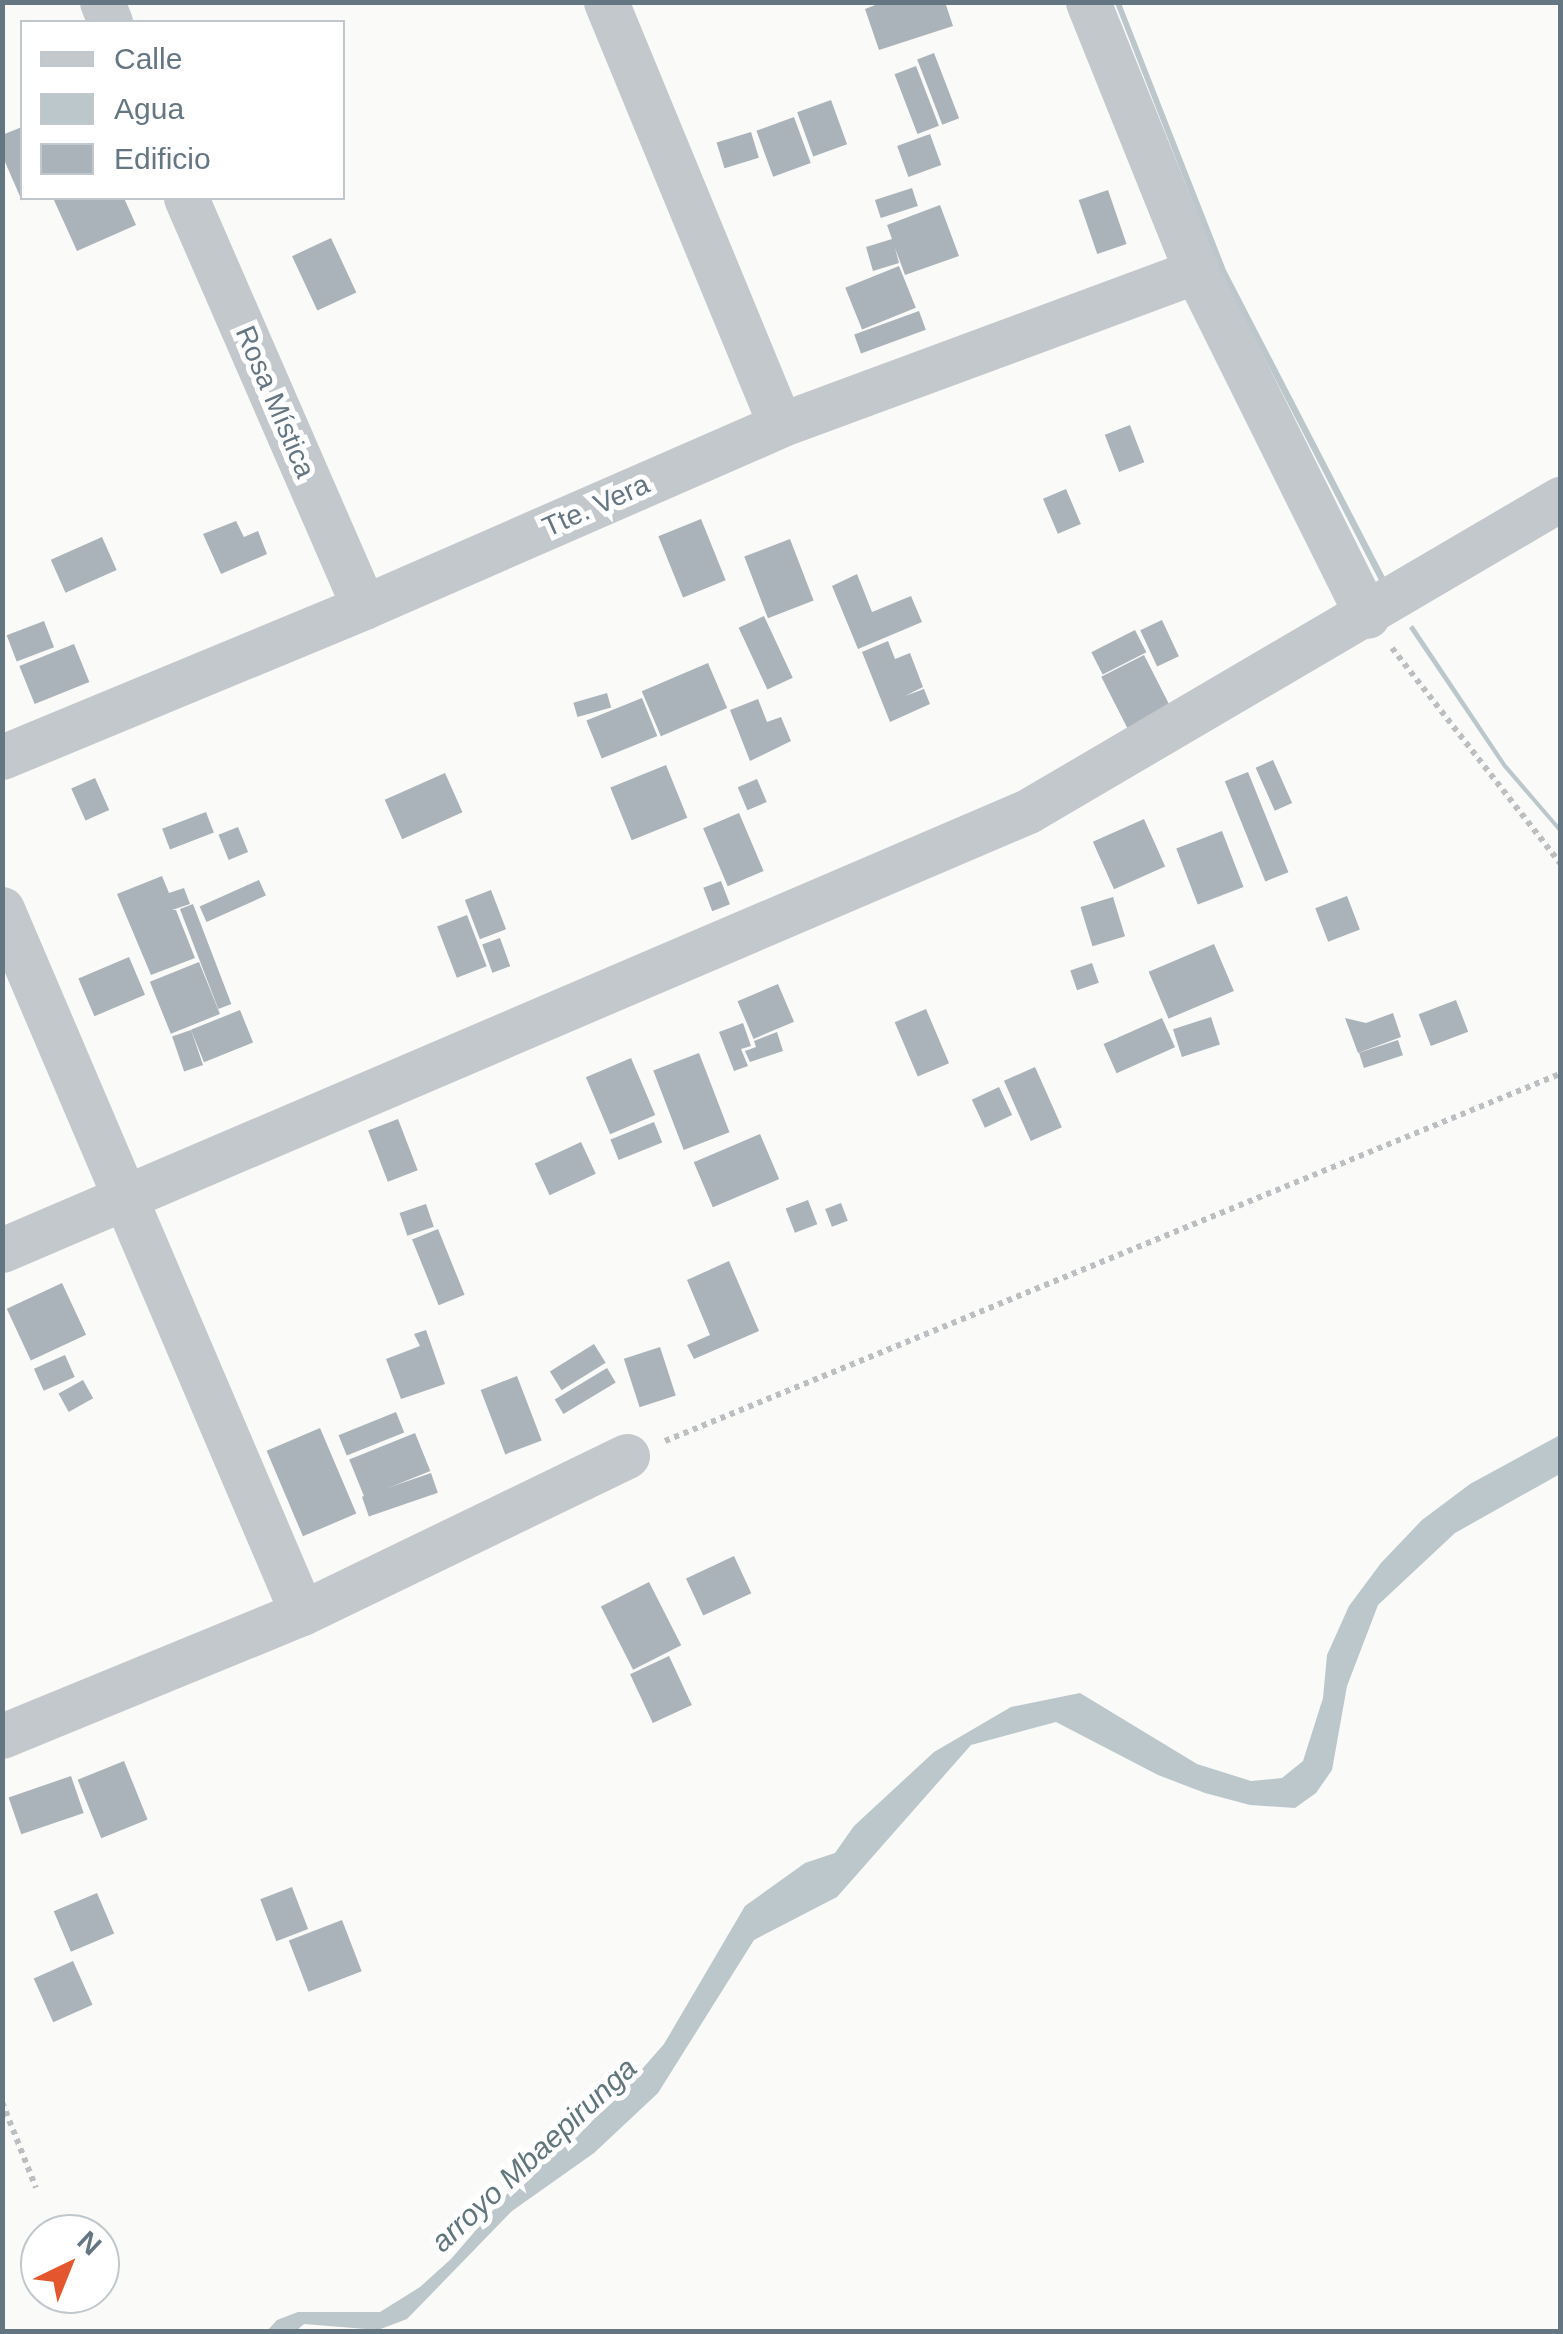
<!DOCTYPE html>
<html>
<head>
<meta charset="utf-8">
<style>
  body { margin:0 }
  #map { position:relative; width:1563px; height:2334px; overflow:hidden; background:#fafaf8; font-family:Arial,sans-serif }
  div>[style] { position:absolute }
  .water>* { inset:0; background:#bbc7cb }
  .building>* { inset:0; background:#aab3b9; transform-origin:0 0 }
  .path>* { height:6px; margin-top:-3px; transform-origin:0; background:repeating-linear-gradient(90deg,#bbbfc2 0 5px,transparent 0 10px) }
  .minor>* { height:45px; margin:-22.5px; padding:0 22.5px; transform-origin:22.5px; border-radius:22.5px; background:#c3c8cc }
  span { translate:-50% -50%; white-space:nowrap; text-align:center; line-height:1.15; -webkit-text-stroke:10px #fff; paint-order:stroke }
  .street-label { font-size:28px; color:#657683 }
  .water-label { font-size:30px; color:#60757c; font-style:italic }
  .frame { position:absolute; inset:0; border:5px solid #657683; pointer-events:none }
  .legend { position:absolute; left:20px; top:20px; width:325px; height:180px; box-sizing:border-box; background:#fff; border:2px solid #c1c8cd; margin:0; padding:12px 18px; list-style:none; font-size:30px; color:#657683 }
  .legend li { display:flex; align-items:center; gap:20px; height:50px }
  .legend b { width:50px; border:2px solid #c1c8cd }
  .north { position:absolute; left:20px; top:2214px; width:100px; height:100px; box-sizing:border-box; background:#fff; border:2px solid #c1c8cd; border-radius:50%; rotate:43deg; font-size:28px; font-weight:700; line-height:40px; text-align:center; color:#657683 }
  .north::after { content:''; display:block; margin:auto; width:35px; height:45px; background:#e4572e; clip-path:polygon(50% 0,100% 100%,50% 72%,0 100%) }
</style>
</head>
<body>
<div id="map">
  <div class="water">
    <div style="clip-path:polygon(1115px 3px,1121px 3px,1226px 270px,1390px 587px,1384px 590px,1220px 272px)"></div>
    <div style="clip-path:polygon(1413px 625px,1506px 764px,1560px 827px,1560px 833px,1503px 767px,1409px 628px)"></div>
    <div style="clip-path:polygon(1560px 1435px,1560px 1474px,1455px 1533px,1378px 1605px,1347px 1686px,1332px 1770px,1316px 1793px,1295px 1808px,1250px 1805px,1205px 1793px,1158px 1775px,1056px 1722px,971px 1745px,837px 1897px,754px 1940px,658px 2093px,594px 2153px,512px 2211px,407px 2319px,378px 2330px,304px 2324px,296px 2331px,267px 2331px,277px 2320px,298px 2312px,380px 2312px,420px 2287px,451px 2259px,528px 2170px,572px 2142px,643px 2068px,664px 2044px,745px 1906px,805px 1863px,835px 1853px,854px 1826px,934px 1752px,1011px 1707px,1080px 1693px,1197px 1764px,1251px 1781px,1282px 1778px,1303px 1761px,1323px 1698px,1327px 1655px,1349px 1606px,1381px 1563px,1422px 1520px,1470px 1484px)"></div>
  </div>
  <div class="building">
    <div style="clip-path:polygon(883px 2px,945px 2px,953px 26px,879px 50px,865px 9px)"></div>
    <div style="left:934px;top:53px;width:70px;height:18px;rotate:69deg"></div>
    <div style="left:916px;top:66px;width:64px;height:23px;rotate:69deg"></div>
    <div style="left:831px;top:100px;width:47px;height:36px;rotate:70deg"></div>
    <div style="left:794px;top:117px;width:49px;height:40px;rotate:70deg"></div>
    <div style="clip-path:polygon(22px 127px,22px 201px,2px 155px,2px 135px)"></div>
    <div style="left:751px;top:132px;width:27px;height:36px;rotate:73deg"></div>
    <div style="left:930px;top:134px;width:33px;height:35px;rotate:70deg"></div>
    <div style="left:912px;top:188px;width:19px;height:39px;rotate:72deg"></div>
    <div style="left:1108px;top:190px;width:57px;height:31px;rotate:71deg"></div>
    <div style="clip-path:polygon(53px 198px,124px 198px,136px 225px,77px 251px)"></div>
    <div style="clip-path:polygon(940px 205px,959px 256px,905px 275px,895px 248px,899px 263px,873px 271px,866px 247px,892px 239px,887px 225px)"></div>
    <div style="left:331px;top:238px;width:60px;height:43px;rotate:65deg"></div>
    <div style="left:899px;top:266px;width:45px;height:58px;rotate:68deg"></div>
    <div style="left:919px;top:311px;width:20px;height:69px;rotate:70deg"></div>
    <div style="left:1130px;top:425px;width:40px;height:27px;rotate:69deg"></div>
    <div style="left:1066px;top:489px;width:38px;height:25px;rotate:67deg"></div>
    <div style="left:701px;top:519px;width:66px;height:46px;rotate:68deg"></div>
    <div style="clip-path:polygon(236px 521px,244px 537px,258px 531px,267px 554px,221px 574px,203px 534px)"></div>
    <div style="left:102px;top:537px;width:36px;height:56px;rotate:66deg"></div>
    <div style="left:790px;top:539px;width:66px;height:49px;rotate:69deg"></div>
    <div style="clip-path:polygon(857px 574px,872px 612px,911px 596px,922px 622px,858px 649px,832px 586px)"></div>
    <div style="left:764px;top:616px;width:68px;height:28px;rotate:65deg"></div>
    <div style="left:1162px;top:620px;width:40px;height:24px;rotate:65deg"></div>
    <div style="left:44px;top:621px;width:28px;height:40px;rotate:69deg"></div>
    <div style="left:1135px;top:630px;width:25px;height:49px;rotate:63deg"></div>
    <div style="clip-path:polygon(888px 641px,895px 659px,910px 653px,923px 687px,905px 696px,924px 689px,930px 704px,890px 722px,862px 652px)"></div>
    <div style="left:74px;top:644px;width:41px;height:59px;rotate:68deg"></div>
    <div style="left:1144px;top:655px;width:64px;height:48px;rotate:63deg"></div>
    <div style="left:708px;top:663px;width:49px;height:72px;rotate:67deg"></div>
    <div style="left:607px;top:693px;width:15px;height:35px;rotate:74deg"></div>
    <div style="left:642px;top:698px;width:41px;height:60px;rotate:68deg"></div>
    <div style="clip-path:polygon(758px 699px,767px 722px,781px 717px,791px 741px,750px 761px,730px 710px)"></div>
    <div style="left:1273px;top:760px;width:47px;height:19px;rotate:66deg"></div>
    <div style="left:666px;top:765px;width:57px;height:60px;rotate:68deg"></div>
    <div style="left:1248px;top:772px;width:108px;height:25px;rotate:68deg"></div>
    <div style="left:445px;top:773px;width:43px;height:66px;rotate:66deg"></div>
    <div style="left:95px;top:778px;width:35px;height:26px;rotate:66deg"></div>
    <div style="left:757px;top:779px;width:25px;height:21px;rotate:67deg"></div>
    <div style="left:206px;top:812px;width:22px;height:47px;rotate:69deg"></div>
    <div style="left:739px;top:813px;width:63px;height:39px;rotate:67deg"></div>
    <div style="left:1144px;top:819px;width:52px;height:56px;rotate:66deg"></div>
    <div style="left:238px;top:827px;width:27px;height:21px;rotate:68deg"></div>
    <div style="left:1222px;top:831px;width:60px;height:49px;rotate:69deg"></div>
    <div style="clip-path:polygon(162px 876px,169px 893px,184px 888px,190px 904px,172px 910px,176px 910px,195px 958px,151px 975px,117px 894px)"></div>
    <div style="left:259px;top:880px;width:17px;height:65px;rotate:66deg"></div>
    <div style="left:721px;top:881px;width:25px;height:19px;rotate:69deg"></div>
    <div style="left:491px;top:890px;width:42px;height:28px;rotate:69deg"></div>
    <div style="left:1347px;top:896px;width:36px;height:34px;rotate:69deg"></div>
    <div style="left:1113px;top:897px;width:41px;height:34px;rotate:73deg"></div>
    <div style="left:193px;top:904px;width:107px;height:14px;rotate:69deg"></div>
    <div style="left:467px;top:915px;width:55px;height:32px;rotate:69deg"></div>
    <div style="left:500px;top:938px;width:30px;height:19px;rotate:70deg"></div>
    <div style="left:1214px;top:944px;width:51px;height:71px;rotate:67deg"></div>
    <div style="left:129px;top:957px;width:41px;height:55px;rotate:67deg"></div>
    <div style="left:199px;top:962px;width:56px;height:53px;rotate:68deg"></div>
    <div style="left:1092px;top:963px;width:21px;height:23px;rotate:71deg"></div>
    <div style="left:778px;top:984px;width:41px;height:44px;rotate:67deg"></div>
    <div style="left:1456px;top:1000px;width:34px;height:40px;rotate:69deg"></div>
    <div style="left:926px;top:1009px;width:59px;height:34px;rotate:67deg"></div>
    <div style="left:240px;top:1010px;width:35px;height:53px;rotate:68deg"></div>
    <div style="clip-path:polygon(1393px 1013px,1401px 1037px,1358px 1053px,1345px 1018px,1366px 1023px)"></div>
    <div style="left:1211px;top:1017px;width:29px;height:40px;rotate:72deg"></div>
    <div style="left:1162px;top:1018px;width:32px;height:64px;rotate:66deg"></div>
    <div style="clip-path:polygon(743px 1023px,751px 1046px,741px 1049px,748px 1066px,734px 1071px,719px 1032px)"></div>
    <div style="left:191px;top:1030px;width:37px;height:20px;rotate:71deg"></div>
    <div style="clip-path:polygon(777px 1032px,783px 1051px,750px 1062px,745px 1051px,756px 1047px,754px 1041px)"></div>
    <div style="left:1398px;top:1040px;width:16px;height:41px;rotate:72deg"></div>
    <div style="left:699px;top:1053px;width:85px;height:49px;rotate:69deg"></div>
    <div style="left:631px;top:1058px;width:62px;height:49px;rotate:67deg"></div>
    <div style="left:1035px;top:1067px;width:66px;height:34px;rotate:66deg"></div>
    <div style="left:999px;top:1087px;width:31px;height:30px;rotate:65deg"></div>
    <div style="left:398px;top:1119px;width:55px;height:32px;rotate:69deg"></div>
    <div style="left:654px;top:1122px;width:22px;height:47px;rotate:68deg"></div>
    <div style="left:760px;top:1134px;width:49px;height:72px;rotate:67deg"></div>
    <div style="left:581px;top:1142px;width:35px;height:51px;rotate:65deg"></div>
    <div style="left:808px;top:1200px;width:26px;height:24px;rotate:69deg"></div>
    <div style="left:841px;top:1203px;width:19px;height:17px;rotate:69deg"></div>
    <div style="left:426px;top:1204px;width:24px;height:28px;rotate:71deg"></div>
    <div style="left:438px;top:1229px;width:71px;height:28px;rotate:68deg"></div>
    <div style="clip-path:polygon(729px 1261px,759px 1331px,694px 1359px,687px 1345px,710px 1335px,687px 1280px)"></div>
    <div style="left:62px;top:1283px;width:57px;height:61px;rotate:65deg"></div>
    <div style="clip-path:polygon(426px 1330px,445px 1384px,401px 1399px,386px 1359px,420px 1346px,414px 1334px)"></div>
    <div style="left:594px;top:1344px;width:22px;height:52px;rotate:58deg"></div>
    <div style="left:660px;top:1347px;width:51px;height:38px;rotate:72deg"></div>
    <div style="left:65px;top:1355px;width:24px;height:34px;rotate:66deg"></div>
    <div style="left:607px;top:1368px;width:17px;height:61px;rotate:59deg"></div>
    <div style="left:517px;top:1376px;width:69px;height:39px;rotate:69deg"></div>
    <div style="left:83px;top:1380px;width:21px;height:28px;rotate:61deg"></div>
    <div style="left:396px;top:1412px;width:22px;height:62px;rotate:68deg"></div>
    <div style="left:320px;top:1428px;width:93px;height:58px;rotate:67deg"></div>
    <div style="left:415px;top:1433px;width:41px;height:71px;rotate:68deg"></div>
    <div style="left:431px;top:1473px;width:21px;height:73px;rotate:71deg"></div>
    <div style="left:734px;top:1556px;width:41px;height:53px;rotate:65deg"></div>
    <div style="left:649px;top:1582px;width:71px;height:54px;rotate:63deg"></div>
    <div style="left:669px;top:1656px;width:54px;height:43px;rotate:65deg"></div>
    <div style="left:124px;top:1761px;width:63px;height:50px;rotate:68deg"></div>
    <div style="left:71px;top:1776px;width:39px;height:66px;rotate:71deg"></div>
    <div style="left:292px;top:1887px;width:45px;height:34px;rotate:69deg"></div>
    <div style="left:97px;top:1893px;width:44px;height:47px;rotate:67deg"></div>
    <div style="left:342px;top:1920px;width:55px;height:57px;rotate:69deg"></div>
    <div style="left:73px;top:1961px;width:48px;height:43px;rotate:66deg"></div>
  </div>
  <div class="path">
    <div style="left:1392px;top:648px;width:273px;rotate:52deg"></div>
    <div style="left:665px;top:1441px;width:967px;rotate:-22.3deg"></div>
    <div style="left:2px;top:2102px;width:92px;rotate:68.4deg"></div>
  </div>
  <div class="minor">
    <div style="left:102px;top:2px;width:22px;rotate:68deg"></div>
    <div style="left:606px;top:2px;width:457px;rotate:67.6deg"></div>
    <div style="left:1088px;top:2px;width:290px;rotate:68.1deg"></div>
    <div style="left:1196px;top:271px;width:385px;rotate:63.6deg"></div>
    <div style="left:186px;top:198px;width:446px;rotate:66.5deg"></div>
    <div style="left:2px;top:757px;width:392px;rotate:-22.5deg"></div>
    <div style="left:364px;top:607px;width:454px;rotate:-23.6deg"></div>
    <div style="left:780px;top:425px;width:444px;rotate:-20.3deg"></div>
    <div style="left:2px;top:909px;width:765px;rotate:66.92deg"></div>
    <div style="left:2px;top:1250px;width:1116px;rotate:-23.16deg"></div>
    <div style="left:1028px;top:811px;width:617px;rotate:-30.39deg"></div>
    <div style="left:2px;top:1736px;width:324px;rotate:-22.3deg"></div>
    <div style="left:302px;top:1613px;width:361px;rotate:-25.8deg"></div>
  </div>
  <div class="street-label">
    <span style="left:275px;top:402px;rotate:67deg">Rosa Mística</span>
    <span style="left:596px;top:506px;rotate:-24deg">Tte. Vera</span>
  </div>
  <div class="water-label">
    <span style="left:534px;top:2155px;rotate:-43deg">arroyo Mbaepirunga</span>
  </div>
  <div class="frame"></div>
  <ul class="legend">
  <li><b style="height:12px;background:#c3c8cc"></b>Calle</li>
  <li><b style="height:28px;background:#bbc7cb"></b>Agua</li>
  <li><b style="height:28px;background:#aab3b9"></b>Edificio</li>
  </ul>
  <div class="north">N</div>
</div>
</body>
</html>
